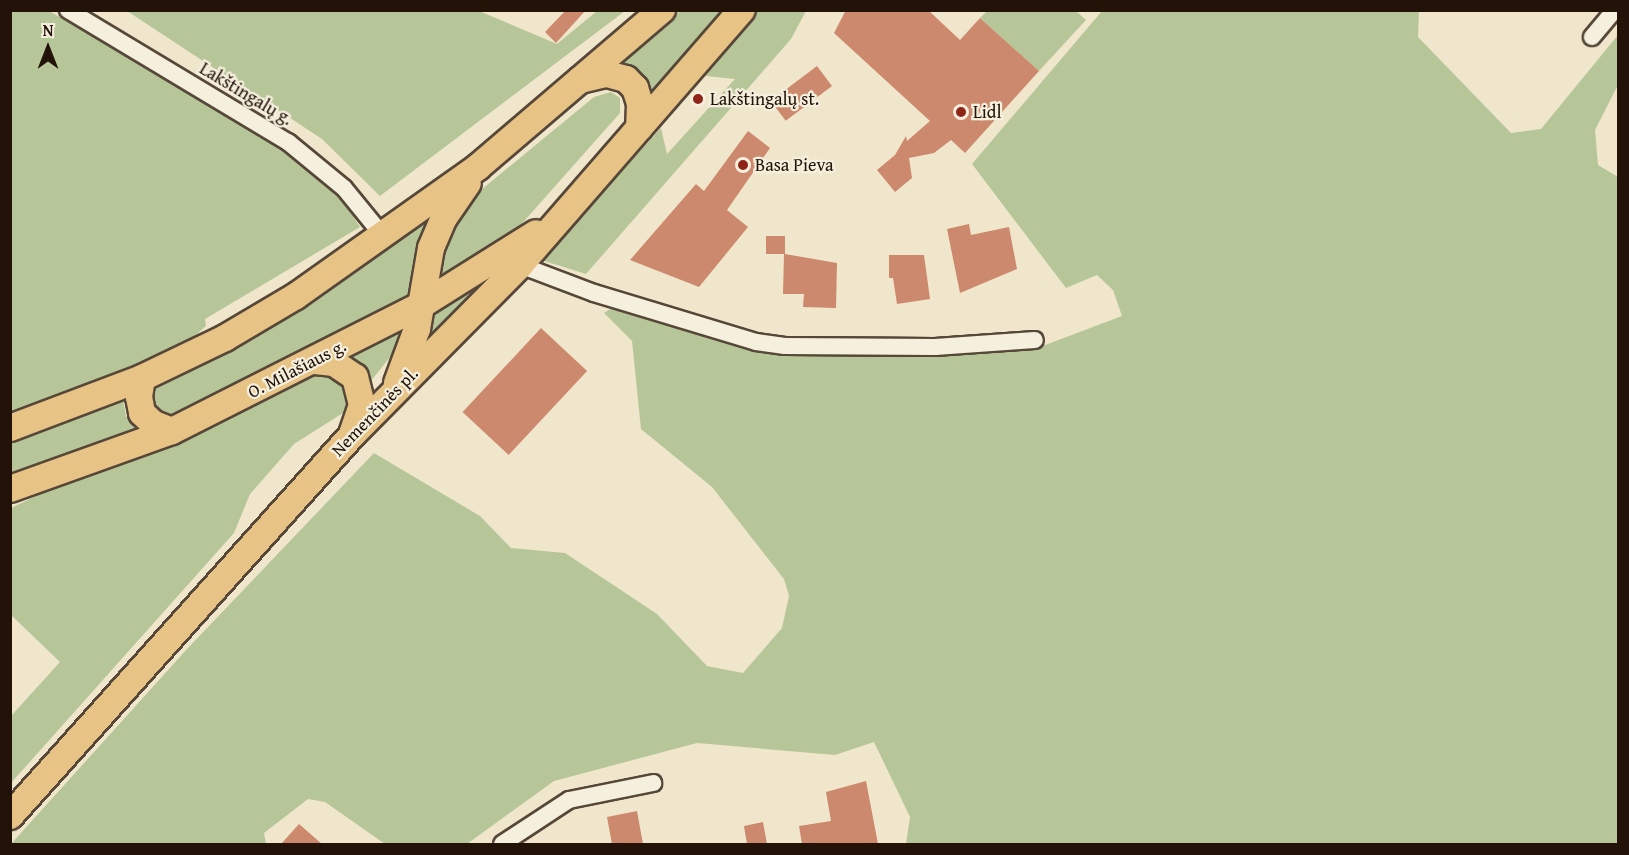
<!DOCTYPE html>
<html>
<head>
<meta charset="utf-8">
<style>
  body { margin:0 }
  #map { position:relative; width:1629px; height:855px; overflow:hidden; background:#f0e6cb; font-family:"Gentium Book Plus",serif }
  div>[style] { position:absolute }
  .green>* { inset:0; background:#b7c699 }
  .building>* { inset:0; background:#cc896e; transform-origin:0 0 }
  .roads { filter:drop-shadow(2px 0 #564739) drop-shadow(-2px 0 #564739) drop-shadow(0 2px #564739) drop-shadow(0 -2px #564739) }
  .street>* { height:16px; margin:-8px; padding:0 8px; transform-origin:8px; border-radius:8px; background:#f5efdd }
  .primary>* { height:26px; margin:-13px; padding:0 13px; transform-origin:13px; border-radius:13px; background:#e8c386 }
  .dots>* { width:16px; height:16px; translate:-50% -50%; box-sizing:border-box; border:3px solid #f5efdd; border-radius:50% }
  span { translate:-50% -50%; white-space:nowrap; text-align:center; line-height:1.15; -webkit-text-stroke:4.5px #f5efdd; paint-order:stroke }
  .street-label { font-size:18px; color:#221208 }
  .poi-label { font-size:18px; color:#221208 }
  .left { translate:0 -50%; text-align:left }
  .frame { position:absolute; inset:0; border:12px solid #221208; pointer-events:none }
  .north { position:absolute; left:18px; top:18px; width:60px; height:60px; -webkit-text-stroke:4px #f5efdd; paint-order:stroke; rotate:0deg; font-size:16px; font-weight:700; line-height:24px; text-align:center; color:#221208 }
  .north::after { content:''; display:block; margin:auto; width:21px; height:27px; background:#221208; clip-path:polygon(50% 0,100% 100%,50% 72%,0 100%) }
</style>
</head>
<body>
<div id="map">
  <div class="green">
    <div style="clip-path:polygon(11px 11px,49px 11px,266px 140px,313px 173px,345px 204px,360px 227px,205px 319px,206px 326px,179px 350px,11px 416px)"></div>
    <div style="clip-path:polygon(127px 11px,479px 11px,557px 44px,597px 11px,625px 11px,380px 196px,322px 139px)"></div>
    <div style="clip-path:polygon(680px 11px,727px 11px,651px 94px,642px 80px,617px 63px)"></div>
    <div style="clip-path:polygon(757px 11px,806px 11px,791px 39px,586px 274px,541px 260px,661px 128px,667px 154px,735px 79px,706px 76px,730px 38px)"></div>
    <div style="clip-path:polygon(1076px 11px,1086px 20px,1039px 71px,980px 18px,987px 11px)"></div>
    <div style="clip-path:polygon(1102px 11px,1419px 11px,1418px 37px,1511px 133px,1541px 129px,1618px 35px,1618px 85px,1595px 130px,1598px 165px,1618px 177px,1618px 844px,906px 844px,910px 817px,874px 742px,835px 755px,697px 743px,554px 781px,467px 844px,385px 844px,325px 802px,308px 799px,264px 833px,266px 844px,11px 844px,187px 649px,374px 453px,480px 516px,511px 548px,565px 553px,657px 614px,707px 666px,743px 673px,782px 628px,789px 596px,784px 579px,712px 487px,641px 429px,632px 341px,604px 313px,618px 304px,740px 347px,944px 356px,1040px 347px,1122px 316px,1113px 290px,1097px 275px,1066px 288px,972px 164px)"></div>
    <div style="clip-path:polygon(611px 92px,620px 98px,620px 113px,510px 237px,439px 280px,445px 240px,470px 199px,594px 97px)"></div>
    <div style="clip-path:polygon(427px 221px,429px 222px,417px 250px,414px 294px,231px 389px,166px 418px,151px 414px,151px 389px,334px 285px)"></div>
    <div style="clip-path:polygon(469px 292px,474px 294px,423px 346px,437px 310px)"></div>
    <div style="clip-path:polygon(404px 328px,400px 345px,370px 382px,368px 373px,352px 357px)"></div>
    <div style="clip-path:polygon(321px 371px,344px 381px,349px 397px,343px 413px,294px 444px,250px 494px,234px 533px,11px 783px,11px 716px,60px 662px,11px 615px,11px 508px,59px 485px,203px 429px)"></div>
    <div style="clip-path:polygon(123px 400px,126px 416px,136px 431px,11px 476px,11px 441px)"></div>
  </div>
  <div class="building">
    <div style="clip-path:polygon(566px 10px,586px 10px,556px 43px,545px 32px)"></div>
    <div style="clip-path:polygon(846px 10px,928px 10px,960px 40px,980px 18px,1039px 71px,965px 153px,951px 140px,934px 153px,909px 158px,912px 178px,895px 192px,877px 170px,895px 155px,906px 136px,907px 141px,930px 121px,834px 33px)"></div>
    <div style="left:817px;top:66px;width:25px;height:58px;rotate:53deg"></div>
    <div style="clip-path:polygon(748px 131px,770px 148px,727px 210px,748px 227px,699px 287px,630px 260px,696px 184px,704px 191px)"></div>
    <div style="clip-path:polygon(969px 224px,971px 235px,1009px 227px,1017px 269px,960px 293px,947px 229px)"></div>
    <div style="clip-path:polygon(766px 236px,785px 236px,785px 254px,837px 263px,836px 308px,803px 307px,804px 294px,783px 294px,784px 254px,766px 254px)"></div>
    <div style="clip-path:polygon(889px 255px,924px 255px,930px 299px,897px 304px,893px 278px,889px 278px)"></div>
    <div style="left:541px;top:328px;width:63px;height:115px;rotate:43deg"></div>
    <div style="clip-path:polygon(866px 781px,878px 844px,802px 844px,799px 826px,831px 821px,826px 792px)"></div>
    <div style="clip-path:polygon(637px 811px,643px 844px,612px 844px,607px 817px)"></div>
    <div style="clip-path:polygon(763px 822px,767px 844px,747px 844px,744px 826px)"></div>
    <div style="clip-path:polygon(299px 824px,322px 844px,281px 844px)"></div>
  </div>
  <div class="roads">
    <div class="street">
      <div style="left:68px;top:10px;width:257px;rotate:31deg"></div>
      <div style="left:288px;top:142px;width:72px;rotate:39.4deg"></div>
      <div style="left:344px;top:188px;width:63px;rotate:50.8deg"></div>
      <div style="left:1592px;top:37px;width:35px;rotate:-50deg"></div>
      <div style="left:520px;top:265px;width:79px;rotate:20.7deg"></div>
      <div style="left:594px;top:293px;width:169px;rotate:16.8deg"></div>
      <div style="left:756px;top:342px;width:29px;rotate:8deg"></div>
      <div style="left:785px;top:346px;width:150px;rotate:0.4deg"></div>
      <div style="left:935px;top:347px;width:100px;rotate:-4deg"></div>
      <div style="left:502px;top:844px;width:80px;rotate:-33.3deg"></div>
      <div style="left:569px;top:800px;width:86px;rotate:-11.4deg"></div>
    </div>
    <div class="primary">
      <div style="left:580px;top:80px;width:28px;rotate:-13deg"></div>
      <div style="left:607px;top:74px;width:20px;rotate:15deg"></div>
      <div style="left:626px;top:79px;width:13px;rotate:45deg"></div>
      <div style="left:635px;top:88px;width:16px;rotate:72deg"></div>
      <div style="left:640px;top:103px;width:25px;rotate:92deg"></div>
      <div style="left:315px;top:361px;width:19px;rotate:6deg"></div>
      <div style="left:334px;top:363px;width:25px;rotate:34deg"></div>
      <div style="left:355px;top:377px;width:29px;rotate:76deg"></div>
      <div style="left:362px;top:405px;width:28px;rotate:109deg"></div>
      <div style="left:142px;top:378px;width:19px;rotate:99deg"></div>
      <div style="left:139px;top:397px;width:16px;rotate:79deg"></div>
      <div style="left:142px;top:413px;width:16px;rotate:43deg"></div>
      <div style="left:154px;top:424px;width:19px;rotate:21deg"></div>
      <div style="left:397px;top:383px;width:58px;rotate:-69.7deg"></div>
      <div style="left:417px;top:329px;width:82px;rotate:-80.2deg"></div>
      <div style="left:431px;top:248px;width:33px;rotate:-67deg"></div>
      <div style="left:444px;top:218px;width:42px;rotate:-55.6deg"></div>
      <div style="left:10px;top:428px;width:141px;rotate:-20.7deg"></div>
      <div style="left:142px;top:378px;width:92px;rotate:-25.7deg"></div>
      <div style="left:225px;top:338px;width:82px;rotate:-30.6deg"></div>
      <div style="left:296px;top:296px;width:223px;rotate:-35.3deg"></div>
      <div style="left:478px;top:167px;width:242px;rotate:-40.5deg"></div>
      <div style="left:10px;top:489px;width:172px;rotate:-19.7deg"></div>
      <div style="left:172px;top:431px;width:281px;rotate:-26.8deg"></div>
      <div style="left:423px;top:304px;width:133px;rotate:-32.1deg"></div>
      <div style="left:10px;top:816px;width:513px;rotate:-48.08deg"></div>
      <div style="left:353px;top:434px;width:238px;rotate:-45.3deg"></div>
      <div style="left:520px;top:265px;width:338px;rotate:-49deg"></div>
    </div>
  </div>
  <div class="dots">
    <div style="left:698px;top:99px;background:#8f2418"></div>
    <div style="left:961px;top:112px;background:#8f2418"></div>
    <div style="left:743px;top:165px;background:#8f2418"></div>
  </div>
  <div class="street-label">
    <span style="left:246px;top:94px;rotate:31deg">Lakštingalų g.</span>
    <span style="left:297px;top:369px;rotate:-27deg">O. Milašiaus g.</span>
    <span style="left:375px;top:412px;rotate:-46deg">Nemenčinės pl.</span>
  </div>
  <div class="poi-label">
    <span class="left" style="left:710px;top:99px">Lakštingalų st.</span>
    <span class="left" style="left:973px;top:112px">Lidl</span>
    <span class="left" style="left:755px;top:165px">Basa Pieva</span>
  </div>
  <div class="frame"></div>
  <div class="north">N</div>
</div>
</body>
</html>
